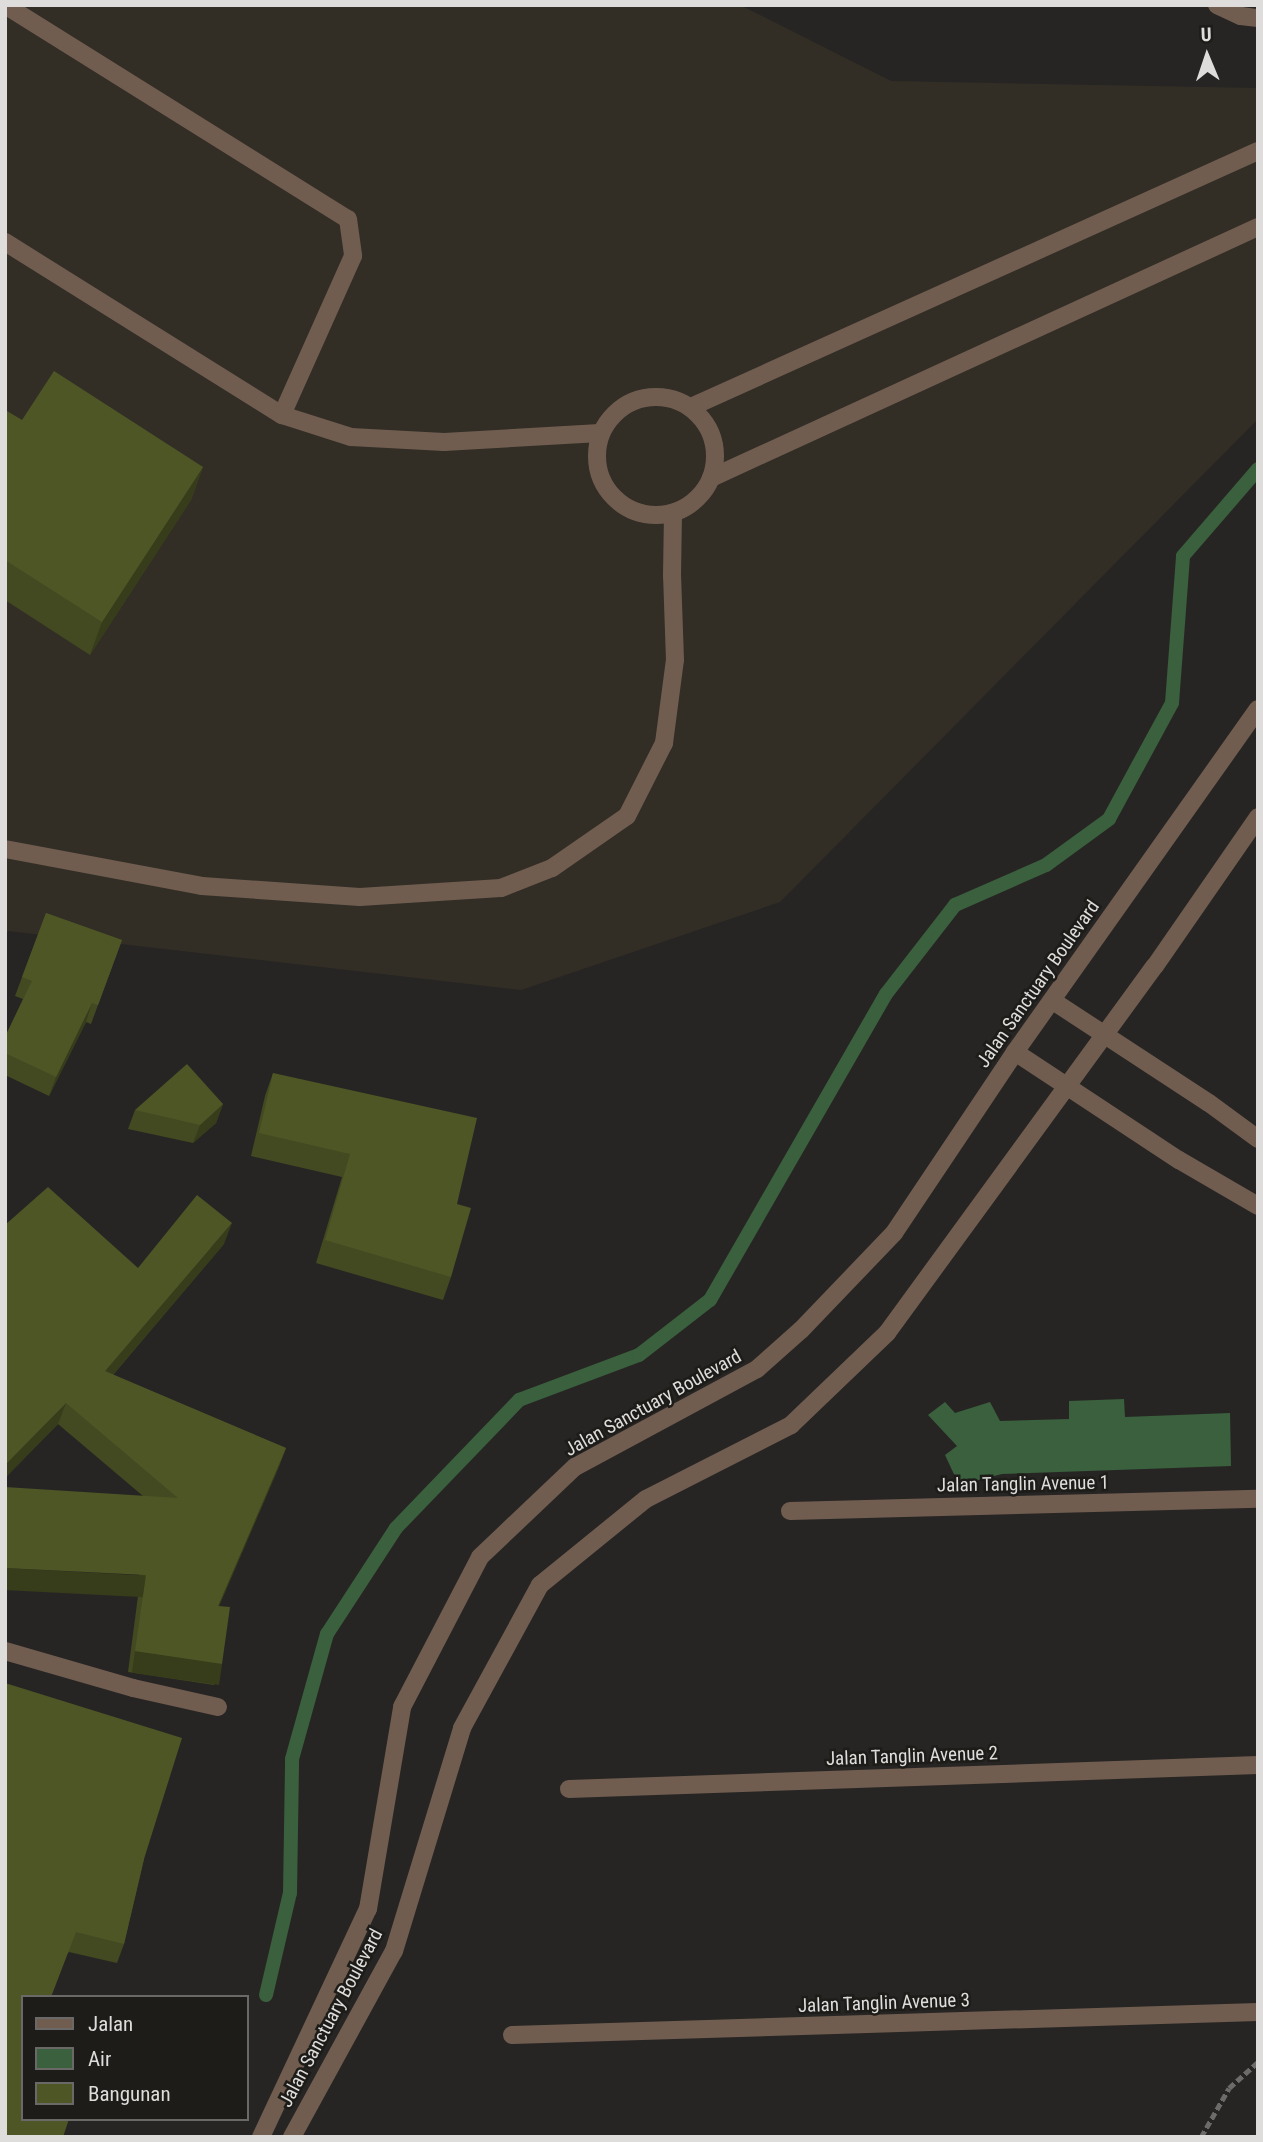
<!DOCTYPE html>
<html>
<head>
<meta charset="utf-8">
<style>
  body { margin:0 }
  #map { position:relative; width:1263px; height:2142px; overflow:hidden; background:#272523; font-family:"Roboto Condensed",sans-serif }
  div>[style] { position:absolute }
  .built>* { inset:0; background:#322e26 }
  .water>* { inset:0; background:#3a603e }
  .stream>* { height:14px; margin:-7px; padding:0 7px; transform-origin:7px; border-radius:7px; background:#3a603e }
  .path>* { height:4.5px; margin-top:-2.25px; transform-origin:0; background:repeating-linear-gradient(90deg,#6d6b69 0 7px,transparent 0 10.5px) }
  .minor>* { height:18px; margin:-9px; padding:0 9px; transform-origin:9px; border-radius:9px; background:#705d50 }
  .minor>.ring { margin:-9px; padding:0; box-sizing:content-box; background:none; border:18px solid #705d50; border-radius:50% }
  .wall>* { inset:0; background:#434a21 }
  .shaded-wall>* { inset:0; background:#373c1b; transform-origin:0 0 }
  .building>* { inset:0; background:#4e5626 }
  span { translate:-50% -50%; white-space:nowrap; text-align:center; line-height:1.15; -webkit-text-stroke:5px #1d1c19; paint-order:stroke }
  .street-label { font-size:19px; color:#dedddb }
  .frame { position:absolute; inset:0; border:7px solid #dedddb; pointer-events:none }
  .legend { position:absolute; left:21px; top:1995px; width:228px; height:126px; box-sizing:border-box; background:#1d1c19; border:2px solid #6a6967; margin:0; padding:9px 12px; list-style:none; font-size:21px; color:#dedddb }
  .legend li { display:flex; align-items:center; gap:14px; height:35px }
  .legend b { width:35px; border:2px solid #6a6967 }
  .north { position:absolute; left:1172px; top:21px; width:70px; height:70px; -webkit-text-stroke:5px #1d1c19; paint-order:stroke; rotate:358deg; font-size:19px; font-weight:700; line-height:28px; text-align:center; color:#dedddb }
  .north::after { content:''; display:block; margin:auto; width:24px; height:32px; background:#dedddb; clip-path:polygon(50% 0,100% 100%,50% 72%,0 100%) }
</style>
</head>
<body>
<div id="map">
  <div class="built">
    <div style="clip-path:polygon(5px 5px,740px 5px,891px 81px,1258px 88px,1258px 419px,780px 902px,521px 990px,8px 931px,5px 936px)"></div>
  </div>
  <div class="water">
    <div style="clip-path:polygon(1124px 1399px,1125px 1417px,1230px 1413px,1231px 1466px,1002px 1474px,959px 1485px,945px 1455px,957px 1446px,928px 1415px,945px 1402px,955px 1413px,990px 1402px,1000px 1421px,1069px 1419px,1069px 1401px)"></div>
  </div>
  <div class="stream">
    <div style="left:266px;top:1995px;width:105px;rotate:-76.8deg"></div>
    <div style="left:290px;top:1893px;width:134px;rotate:-89.1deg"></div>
    <div style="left:292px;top:1759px;width:130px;rotate:-74.4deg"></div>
    <div style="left:327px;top:1634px;width:126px;rotate:-56.9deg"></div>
    <div style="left:396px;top:1528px;width:178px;rotate:-46.1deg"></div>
    <div style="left:519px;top:1400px;width:128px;rotate:-20.6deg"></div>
    <div style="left:639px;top:1355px;width:90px;rotate:-37.8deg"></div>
    <div style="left:710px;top:1300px;width:353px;rotate:-60.1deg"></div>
    <div style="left:886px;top:994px;width:113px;rotate:-52.2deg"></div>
    <div style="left:955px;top:905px;width:99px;rotate:-23.7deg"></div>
    <div style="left:1046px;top:865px;width:78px;rotate:-36.1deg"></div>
    <div style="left:1109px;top:819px;width:132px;rotate:-61.5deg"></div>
    <div style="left:1172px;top:703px;width:147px;rotate:-85.7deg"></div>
    <div style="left:1183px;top:556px;width:115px;rotate:-49.2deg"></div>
  </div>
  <div class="path">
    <div style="left:1201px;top:2137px;width:56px;rotate:-60.3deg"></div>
    <div style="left:1229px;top:2088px;width:39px;rotate:-42deg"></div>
  </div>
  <div class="minor">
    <div style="left:5px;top:5px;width:404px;rotate:32deg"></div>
    <div style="left:348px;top:219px;width:37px;rotate:82deg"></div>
    <div style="left:353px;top:256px;width:174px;rotate:114.1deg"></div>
    <div style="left:1217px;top:5px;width:26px;rotate:25deg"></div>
    <div style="left:1241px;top:16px;width:17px;rotate:7deg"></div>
    <div style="left:5px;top:242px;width:327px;rotate:32deg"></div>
    <div style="left:282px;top:415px;width:72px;rotate:17.7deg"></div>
    <div style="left:351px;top:437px;width:93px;rotate:3.1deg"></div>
    <div style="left:444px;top:442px;width:156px;rotate:-3.3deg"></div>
    <div class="ring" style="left:597px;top:397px;width:100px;height:100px"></div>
    <div style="left:691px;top:407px;width:622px;rotate:-24.3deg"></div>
    <div style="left:711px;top:478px;width:602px;rotate:-24.65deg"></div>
    <div style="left:5px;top:849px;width:200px;rotate:10.6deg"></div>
    <div style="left:202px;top:886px;width:158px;rotate:4deg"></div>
    <div style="left:360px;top:897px;width:141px;rotate:-3.7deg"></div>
    <div style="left:501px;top:888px;width:55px;rotate:-21.4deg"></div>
    <div style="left:552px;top:868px;width:91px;rotate:-34.7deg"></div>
    <div style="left:627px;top:816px;width:82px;rotate:-63.1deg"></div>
    <div style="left:664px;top:743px;width:84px;rotate:-82.5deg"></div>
    <div style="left:675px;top:660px;width:84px;rotate:-92deg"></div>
    <div style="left:672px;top:576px;width:63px;rotate:-89.1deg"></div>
    <div style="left:1053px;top:1001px;width:186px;rotate:33.2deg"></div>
    <div style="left:1209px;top:1103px;width:61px;rotate:36.3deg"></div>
    <div style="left:1015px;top:1052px;width:196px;rotate:33.4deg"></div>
    <div style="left:1179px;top:1160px;width:91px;rotate:30.2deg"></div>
    <div style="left:790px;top:1511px;width:468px;rotate:-1.5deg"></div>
    <div style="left:5px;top:1651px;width:133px;rotate:16.1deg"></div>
    <div style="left:133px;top:1688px;width:87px;rotate:12.6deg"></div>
    <div style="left:569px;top:1789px;width:689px;rotate:-1.99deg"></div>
    <div style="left:512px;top:2035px;width:746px;rotate:-1.77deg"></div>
    <div style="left:261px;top:2137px;width:252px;rotate:-64.9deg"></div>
    <div style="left:368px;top:1909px;width:205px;rotate:-80.4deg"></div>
    <div style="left:402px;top:1707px;width:169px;rotate:-62.5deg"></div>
    <div style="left:480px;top:1557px;width:131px;rotate:-43.5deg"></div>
    <div style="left:575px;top:1467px;width:207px;rotate:-28.3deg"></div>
    <div style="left:757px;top:1369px;width:59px;rotate:-41.6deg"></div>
    <div style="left:801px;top:1330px;width:134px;rotate:-46.2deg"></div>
    <div style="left:894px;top:1233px;width:218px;rotate:-56.2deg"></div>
    <div style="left:1015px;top:1052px;width:420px;rotate:-54.7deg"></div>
    <div style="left:292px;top:2137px;width:212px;rotate:-61.3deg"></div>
    <div style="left:394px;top:1951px;width:233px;rotate:-73deg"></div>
    <div style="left:462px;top:1728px;width:163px;rotate:-61.4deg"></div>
    <div style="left:540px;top:1585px;width:136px;rotate:-39.1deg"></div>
    <div style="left:646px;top:1499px;width:163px;rotate:-27deg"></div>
    <div style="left:791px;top:1425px;width:133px;rotate:-43.8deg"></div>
    <div style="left:887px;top:1333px;width:454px;rotate:-53.9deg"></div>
    <div style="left:1155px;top:966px;width:181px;rotate:-55.3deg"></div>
  </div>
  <div class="wall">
    <div style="clip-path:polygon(5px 410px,22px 420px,203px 467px,191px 500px,90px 655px,5px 600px)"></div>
    <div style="clip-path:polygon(46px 913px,122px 940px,91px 1024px,86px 1022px,49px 1096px,5px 1075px,5px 1037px,23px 999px,15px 996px)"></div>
    <div style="clip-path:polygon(273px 1073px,457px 1204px,451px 1277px,443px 1300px,316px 1263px,342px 1177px,251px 1156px,265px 1096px)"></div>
    <div style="clip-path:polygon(223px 1104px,216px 1123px,193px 1143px,128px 1129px,135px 1110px)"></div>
    <div style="clip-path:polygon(5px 1225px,138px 1268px,224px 1244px,113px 1375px,286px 1448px,278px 1469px,219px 1606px,222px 1664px,214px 1685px,128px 1672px,138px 1596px,143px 1496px,58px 1424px,5px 1478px)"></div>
    <div style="clip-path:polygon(5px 1683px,144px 1859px,124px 1944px,117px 1963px,69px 1952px,23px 1997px,5px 2137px)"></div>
  </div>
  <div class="shaded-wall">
    <div style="clip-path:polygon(203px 467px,191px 500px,90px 655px,102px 622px)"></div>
    <div style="clip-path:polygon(92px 1003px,86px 1022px,49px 1096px,56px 1077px)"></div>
    <div style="clip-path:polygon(223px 1104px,216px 1123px,193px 1143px,200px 1125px)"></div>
    <div style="clip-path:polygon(232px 1223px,224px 1244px,98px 1392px,105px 1371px)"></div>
    <div style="clip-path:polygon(66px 1403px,58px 1424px,5px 1478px,5px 1465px)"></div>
    <div style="clip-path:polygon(286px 1448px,278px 1469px,210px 1627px,218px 1606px)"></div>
    <div style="left:5px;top:1568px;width:141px;height:22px;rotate:3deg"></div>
    <div style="left:135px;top:1651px;width:88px;height:22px;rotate:8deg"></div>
  </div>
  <div class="building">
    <div style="clip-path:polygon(54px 371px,203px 467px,102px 622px,5px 560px,5px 410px,22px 420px)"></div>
    <div style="clip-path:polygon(46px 913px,122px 940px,98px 1005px,92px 1003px,56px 1077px,5px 1053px,5px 1037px,32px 981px,22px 977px)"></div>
    <div style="clip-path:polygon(187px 1064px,223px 1104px,200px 1125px,135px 1110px)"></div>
    <div style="clip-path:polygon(273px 1073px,477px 1118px,457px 1204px,471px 1208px,451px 1277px,325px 1240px,350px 1154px,259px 1133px)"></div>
    <div style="clip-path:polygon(48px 1187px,138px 1268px,197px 1195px,232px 1223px,105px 1371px,286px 1448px,218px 1606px,230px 1607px,222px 1664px,135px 1651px,146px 1575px,5px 1568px,5px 1487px,178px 1498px,66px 1403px,5px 1465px,5px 1225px)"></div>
    <div style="clip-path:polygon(5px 1683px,182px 1738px,144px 1859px,124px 1944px,76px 1932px,51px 1997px,23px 1997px,23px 2119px,69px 2119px,63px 2137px,5px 2137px)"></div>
  </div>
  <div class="street-label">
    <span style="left:1038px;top:984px;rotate:-55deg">Jalan Sanctuary Boulevard</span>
    <span style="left:653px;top:1403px;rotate:-29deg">Jalan Sanctuary Boulevard</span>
    <span style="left:1023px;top:1484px;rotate:-1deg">Jalan Tanglin Avenue 1</span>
    <span style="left:912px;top:1756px;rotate:-2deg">Jalan Tanglin Avenue 2</span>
    <span style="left:884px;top:2003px;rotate:-2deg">Jalan Tanglin Avenue 3</span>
    <span style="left:331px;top:2018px;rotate:-62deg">Jalan Sanctuary Boulevard</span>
  </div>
  <div class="frame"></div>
  <ul class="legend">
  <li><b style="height:9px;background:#705d50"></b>Jalan</li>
  <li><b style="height:19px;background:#3a603e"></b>Air</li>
  <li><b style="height:19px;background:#4e5626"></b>Bangunan</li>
  </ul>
  <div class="north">U</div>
</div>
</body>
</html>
